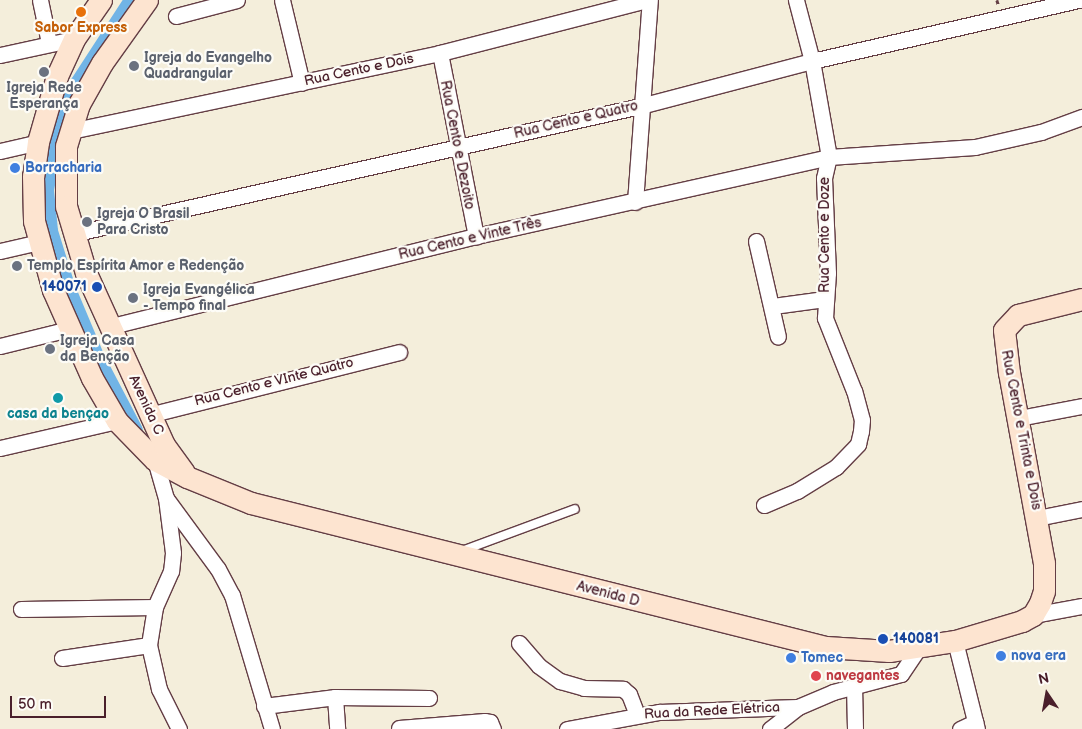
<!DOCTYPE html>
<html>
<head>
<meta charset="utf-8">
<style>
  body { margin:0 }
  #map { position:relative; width:1082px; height:729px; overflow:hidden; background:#f4eedb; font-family:"Balsamiq Sans",sans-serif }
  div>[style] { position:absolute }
  .canal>* { height:14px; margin:-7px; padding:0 7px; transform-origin:7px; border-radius:7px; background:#71b4e6 }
  .path>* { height:2.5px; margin-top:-1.25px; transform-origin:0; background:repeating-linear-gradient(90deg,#643e45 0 4px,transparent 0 8px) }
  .roads { filter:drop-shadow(1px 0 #643e45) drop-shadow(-1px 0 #643e45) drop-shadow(0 1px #643e45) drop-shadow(0 -1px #643e45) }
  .service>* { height:8px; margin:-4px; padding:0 4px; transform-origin:4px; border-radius:4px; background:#fff }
  .minor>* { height:15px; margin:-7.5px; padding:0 7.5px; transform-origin:7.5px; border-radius:7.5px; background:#fff }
  .secondary>* { height:21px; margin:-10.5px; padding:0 10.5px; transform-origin:10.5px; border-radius:10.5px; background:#fde4d0 }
  .dots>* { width:14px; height:14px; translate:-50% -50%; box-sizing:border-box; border:2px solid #fdfcf7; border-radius:50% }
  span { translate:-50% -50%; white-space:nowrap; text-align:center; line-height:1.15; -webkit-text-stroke:4.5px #fdfcf7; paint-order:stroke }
  .food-label { font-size:14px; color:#c56008; font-weight:700 }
  .worship-label { font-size:14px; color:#5b616d; font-weight:700 }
  .left { translate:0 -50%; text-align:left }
  .street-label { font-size:14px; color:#4a1f2b }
  .shop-label { font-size:14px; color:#366cbe; font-weight:700 }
  .transit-label { font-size:14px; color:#164399; font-weight:700 }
  .right { translate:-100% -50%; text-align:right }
  .culture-label { font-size:14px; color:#0d838f; font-weight:700 }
  .health-label { font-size:14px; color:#be3a42; font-weight:700 }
  .north { position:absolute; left:1022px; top:669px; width:50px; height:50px; -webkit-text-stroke:4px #fdfcf7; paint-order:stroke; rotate:348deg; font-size:14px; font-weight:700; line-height:20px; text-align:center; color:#4a1f2b }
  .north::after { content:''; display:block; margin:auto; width:18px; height:22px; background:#4a1f2b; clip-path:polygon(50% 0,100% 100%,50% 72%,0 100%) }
  .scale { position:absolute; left:10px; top:696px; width:96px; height:22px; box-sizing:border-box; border:2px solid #4a1f2b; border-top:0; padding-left:6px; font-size:15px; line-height:18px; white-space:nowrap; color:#4a1f2b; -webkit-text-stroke:4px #fdfcf7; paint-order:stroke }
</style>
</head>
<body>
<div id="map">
  <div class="canal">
    <div style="left:131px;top:0;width:99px;rotate:123deg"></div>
    <div style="left:77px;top:83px;width:45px;rotate:113.7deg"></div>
    <div style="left:59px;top:124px;width:67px;rotate:100.3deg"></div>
    <div style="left:47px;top:190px;width:41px;rotate:84.4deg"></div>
    <div style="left:51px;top:231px;width:61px;rotate:72.8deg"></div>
    <div style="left:69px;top:289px;width:75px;rotate:67.2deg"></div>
    <div style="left:98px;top:358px;width:81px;rotate:62.2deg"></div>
  </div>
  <div class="path">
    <div style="left:997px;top:0;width:6px;rotate:72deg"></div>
  </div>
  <div class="roads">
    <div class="service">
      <div style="left:464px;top:550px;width:118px;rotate:-20.3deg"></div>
    </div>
    <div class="minor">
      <div style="left:40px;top:0;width:44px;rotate:78.2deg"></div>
      <div style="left:282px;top:0;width:85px;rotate:76.5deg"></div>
      <div style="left:176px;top:16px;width:63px;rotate:-14.7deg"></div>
      <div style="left:440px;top:53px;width:187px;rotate:78.9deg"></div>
      <div style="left:0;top:55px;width:76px;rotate:-12.2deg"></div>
      <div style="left:70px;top:131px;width:378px;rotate:-11.9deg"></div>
      <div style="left:440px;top:53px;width:213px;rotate:-14.4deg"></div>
      <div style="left:0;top:151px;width:39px;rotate:-13deg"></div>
      <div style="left:635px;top:202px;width:203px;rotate:-85.8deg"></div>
      <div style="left:72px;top:234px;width:582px;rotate:-12.7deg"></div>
      <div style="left:640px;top:106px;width:178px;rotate:-14.7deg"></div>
      <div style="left:812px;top:61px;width:274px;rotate:-12.9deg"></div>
      <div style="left:756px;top:241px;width:98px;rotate:77.1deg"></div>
      <div style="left:0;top:251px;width:39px;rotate:-13deg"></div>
      <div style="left:773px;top:306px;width:52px;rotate:-7.7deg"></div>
      <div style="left:112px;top:326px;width:375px;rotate:-13.9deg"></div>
      <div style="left:476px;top:236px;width:362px;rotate:-12.6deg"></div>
      <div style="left:829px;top:157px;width:146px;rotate:-3.9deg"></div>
      <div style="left:975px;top:147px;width:68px;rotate:-12.8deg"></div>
      <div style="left:1041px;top:132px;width:44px;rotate:-20.1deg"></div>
      <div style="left:0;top:346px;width:71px;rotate:-13.8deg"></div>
      <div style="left:149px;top:415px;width:258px;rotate:-14.1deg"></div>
      <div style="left:1019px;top:418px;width:64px;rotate:-10.8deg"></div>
      <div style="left:0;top:448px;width:120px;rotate:-13deg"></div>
      <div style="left:155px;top:460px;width:40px;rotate:74deg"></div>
      <div style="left:166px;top:498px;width:55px;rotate:82.7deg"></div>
      <div style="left:173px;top:553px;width:18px;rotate:96deg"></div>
      <div style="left:171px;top:571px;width:39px;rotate:114deg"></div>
      <div style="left:155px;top:607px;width:38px;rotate:99deg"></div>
      <div style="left:149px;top:645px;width:45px;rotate:77.2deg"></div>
      <div style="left:159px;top:689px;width:45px;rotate:63.4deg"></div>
      <div style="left:168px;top:501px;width:84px;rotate:53.7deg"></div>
      <div style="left:218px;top:569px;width:30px;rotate:62deg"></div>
      <div style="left:232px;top:595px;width:140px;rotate:73.4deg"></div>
      <div style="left:764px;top:505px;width:36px;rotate:-23deg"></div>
      <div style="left:797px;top:491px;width:46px;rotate:-31.6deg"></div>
      <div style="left:836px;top:467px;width:32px;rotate:-46deg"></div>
      <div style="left:858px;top:444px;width:13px;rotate:-77deg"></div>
      <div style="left:861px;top:431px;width:11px;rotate:-85deg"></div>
      <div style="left:862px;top:420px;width:30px;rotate:-105deg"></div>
      <div style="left:854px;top:391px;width:79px;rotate:-111.7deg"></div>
      <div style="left:825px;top:318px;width:45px;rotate:-86.2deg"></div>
      <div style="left:828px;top:273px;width:95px;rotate:-92.4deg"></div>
      <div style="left:824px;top:178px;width:22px;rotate:-77deg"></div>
      <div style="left:829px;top:157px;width:97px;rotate:-100deg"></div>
      <div style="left:812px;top:61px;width:63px;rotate:-104.7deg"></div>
      <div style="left:1037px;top:518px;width:46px;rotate:-11.3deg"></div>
      <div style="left:21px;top:609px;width:134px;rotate:-0.9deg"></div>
      <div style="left:1033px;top:615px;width:50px;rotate:-10.4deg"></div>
      <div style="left:955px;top:641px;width:91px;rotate:76deg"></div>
      <div style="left:519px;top:643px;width:30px;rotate:49deg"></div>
      <div style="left:539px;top:666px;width:26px;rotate:36deg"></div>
      <div style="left:560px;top:681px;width:25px;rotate:16deg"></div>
      <div style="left:584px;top:688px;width:39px;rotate:1deg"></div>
      <div style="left:623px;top:689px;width:8px;rotate:40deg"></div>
      <div style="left:629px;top:694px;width:22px;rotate:69deg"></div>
      <div style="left:62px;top:658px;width:88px;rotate:-8.5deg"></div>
      <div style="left:854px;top:685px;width:44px;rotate:88.7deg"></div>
      <div style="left:335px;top:697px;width:32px;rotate:86deg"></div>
      <div style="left:264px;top:706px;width:72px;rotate:-7.2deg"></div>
      <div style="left:335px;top:697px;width:94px;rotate:0.6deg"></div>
      <div style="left:399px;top:728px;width:86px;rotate:-4.7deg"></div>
      <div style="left:485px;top:721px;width:5px;rotate:11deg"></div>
      <div style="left:490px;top:722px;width:8px;rotate:67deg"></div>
      <div style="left:567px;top:729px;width:94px;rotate:-10.5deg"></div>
      <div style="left:659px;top:712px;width:139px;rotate:-2.1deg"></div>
      <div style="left:770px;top:729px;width:36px;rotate:-38deg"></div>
      <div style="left:798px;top:707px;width:38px;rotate:-23deg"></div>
      <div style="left:833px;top:692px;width:70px;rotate:-14.8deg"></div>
      <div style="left:901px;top:674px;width:34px;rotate:-56deg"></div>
      <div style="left:960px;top:729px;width:17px;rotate:-25deg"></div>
    </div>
    <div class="secondary">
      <div style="left:101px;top:0;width:47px;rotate:124.7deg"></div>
      <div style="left:74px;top:39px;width:41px;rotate:114.7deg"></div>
      <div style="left:57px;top:76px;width:69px;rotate:106.1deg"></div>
      <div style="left:38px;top:142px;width:34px;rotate:98deg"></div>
      <div style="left:33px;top:176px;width:45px;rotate:88.7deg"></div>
      <div style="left:34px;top:221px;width:72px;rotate:74.6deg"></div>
      <div style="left:53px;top:290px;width:96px;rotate:66.1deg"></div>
      <div style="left:92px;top:378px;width:50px;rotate:59.8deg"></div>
      <div style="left:117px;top:421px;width:54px;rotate:45.7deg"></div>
      <div style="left:155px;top:460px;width:36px;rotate:28deg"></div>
      <div style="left:187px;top:477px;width:69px;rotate:22.1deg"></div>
      <div style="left:251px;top:503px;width:593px;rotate:14.06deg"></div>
      <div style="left:826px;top:647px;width:63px;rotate:3.6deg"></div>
      <div style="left:889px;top:651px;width:67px;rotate:-8.6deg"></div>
      <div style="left:955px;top:641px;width:70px;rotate:-16.6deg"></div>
      <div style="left:1022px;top:621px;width:13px;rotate:-29deg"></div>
      <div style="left:1033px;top:615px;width:14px;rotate:-60deg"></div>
      <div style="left:1040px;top:603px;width:13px;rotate:-72deg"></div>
      <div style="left:1044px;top:591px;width:28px;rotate:-90deg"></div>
      <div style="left:1044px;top:563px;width:193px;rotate:-100.4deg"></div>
      <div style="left:1009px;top:373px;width:43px;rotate:-96.6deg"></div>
      <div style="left:1004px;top:330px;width:21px;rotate:-47deg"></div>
      <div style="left:1018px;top:315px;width:66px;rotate:-14deg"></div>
      <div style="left:147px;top:0;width:77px;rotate:125.5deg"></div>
      <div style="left:102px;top:63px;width:47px;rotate:119.3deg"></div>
      <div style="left:79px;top:104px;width:44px;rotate:107.2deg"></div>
      <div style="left:66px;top:146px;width:60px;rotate:90deg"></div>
      <div style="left:66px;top:206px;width:70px;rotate:73.4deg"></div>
      <div style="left:86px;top:273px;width:189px;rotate:65.6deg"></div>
      <div style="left:164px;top:445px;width:34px;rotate:54deg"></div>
    </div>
  </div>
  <div class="dots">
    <div style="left:81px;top:12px;background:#e8710a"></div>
    <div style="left:134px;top:66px;background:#6b7280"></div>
    <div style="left:44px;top:72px;background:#6b7280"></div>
    <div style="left:15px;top:168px;background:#3f7fe0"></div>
    <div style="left:87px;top:222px;background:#6b7280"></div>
    <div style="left:17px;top:266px;background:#6b7280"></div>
    <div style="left:97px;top:287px;background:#1a4fb4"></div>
    <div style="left:133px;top:298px;background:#6b7280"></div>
    <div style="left:50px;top:349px;background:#6b7280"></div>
    <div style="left:58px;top:398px;background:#0f9aa8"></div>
    <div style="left:883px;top:639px;background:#1a4fb4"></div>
    <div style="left:1001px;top:656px;background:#3f7fe0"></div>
    <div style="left:791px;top:658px;background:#3f7fe0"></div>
    <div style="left:816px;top:676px;background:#e0444e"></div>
  </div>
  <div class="food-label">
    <span style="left:81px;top:28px">Sabor Express</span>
  </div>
  <div class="worship-label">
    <span class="left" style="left:144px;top:66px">Igreja do Evangelho<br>Quadrangular</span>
    <span style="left:44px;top:96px">Igreja Rede<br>Esperança</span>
    <span class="left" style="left:97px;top:222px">Igreja O Brasil<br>Para Cristo</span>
    <span class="left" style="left:27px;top:266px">Templo Espírita Amor e Redenção</span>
    <span class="left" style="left:143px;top:298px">Igreja Evangélica<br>- Tempo final</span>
    <span class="left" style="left:60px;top:349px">Igreja Casa<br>da Benção</span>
  </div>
  <div class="street-label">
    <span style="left:359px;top:70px;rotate:-12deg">Rua Cento e Dois</span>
    <span style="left:576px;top:120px;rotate:-13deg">Rua Cento e Quatro</span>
    <span style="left:457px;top:145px;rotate:79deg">Rua Cento e Dezoito</span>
    <span style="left:825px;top:235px;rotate:-90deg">Rua Cento e Doze</span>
    <span style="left:470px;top:239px;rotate:-13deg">Rua Cento e Vinte Três</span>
    <span style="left:274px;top:382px;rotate:-14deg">Rua Cento e VInte Quatro</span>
    <span style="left:146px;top:405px;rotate:65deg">Avenida C</span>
    <span style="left:1021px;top:430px;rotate:79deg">Rua Cento e Trinta e Dois</span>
    <span style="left:608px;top:594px;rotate:15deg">Avenida D</span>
    <span style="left:712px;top:711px;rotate:-3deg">Rua da Rede Elétrica</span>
  </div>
  <div class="shop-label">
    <span class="left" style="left:25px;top:168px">Borracharia</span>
    <span class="left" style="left:1011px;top:656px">nova era</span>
    <span class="left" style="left:801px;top:658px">Tomec</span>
  </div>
  <div class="transit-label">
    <span class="right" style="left:87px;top:287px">140071</span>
    <span class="left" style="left:893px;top:639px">140081</span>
  </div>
  <div class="culture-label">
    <span style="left:58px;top:414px">casa da bençao</span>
  </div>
  <div class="health-label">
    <span class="left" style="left:826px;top:676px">navegantes</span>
  </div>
  <div class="north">N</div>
  <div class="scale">50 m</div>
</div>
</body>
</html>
